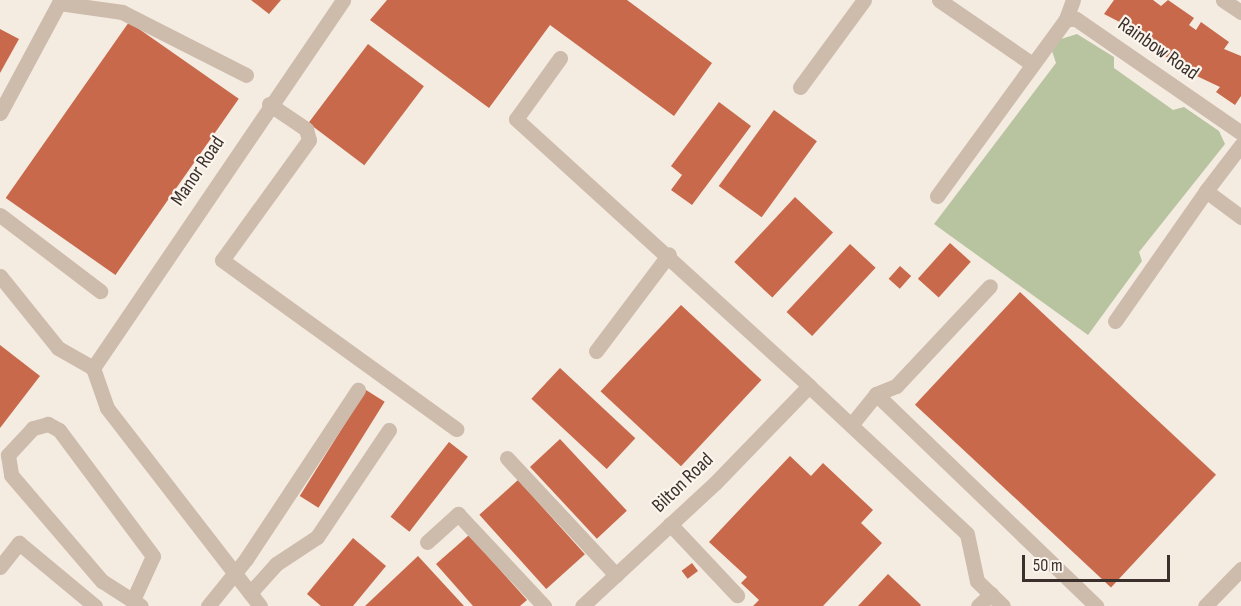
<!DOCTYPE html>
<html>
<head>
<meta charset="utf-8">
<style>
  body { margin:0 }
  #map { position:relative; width:1241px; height:606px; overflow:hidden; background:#f4ebe1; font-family:"Sofia Sans Condensed",sans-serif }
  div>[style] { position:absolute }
  .green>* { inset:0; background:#b8c4a0 }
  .building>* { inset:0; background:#c8694b; transform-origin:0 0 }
  .minor>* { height:15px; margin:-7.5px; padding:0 7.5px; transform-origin:7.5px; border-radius:7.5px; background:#cdbbac }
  span { translate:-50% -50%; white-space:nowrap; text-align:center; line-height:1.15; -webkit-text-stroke:4.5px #fbf5ee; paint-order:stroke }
  .street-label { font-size:20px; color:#3b302b }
  .scale { position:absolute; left:1022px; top:555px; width:148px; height:27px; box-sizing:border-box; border:3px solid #3b302b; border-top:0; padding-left:8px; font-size:18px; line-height:21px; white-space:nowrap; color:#3b302b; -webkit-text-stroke:4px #fbf5ee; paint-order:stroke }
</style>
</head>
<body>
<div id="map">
  <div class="green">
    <div style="clip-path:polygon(1077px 34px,1114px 57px,1114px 68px,1173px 110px,1184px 107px,1219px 131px,1225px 144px,1139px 252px,1142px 261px,1088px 335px,934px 224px,1056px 63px,1052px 51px,1061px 39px)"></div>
  </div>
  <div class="building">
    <div style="clip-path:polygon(251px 0,281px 0,269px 14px)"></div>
    <div style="clip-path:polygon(387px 0,627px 0,712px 63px,674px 116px,550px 25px,489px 108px,370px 20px)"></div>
    <div style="clip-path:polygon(1114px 0,1153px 0,1161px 6px,1168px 0,1194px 18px,1189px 25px,1196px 30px,1201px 22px,1229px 42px,1224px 49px,1241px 56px,1241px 96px,1235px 105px,1216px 92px,1220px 87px,1184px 70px,1139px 37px,1141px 33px,1104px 14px)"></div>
    <div style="left:129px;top:22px;width:134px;height:215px;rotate:35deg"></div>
    <div style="clip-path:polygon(0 29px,19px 39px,0 73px)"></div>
    <div style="left:368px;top:44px;width:70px;height:99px;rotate:37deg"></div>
    <div style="clip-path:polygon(719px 102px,751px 126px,692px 205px,671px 190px,682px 175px,671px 166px)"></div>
    <div style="left:774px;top:110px;width:53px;height:94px;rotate:36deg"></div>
    <div style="left:795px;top:197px;width:52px;height:89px;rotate:43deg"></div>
    <div style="left:950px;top:243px;width:28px;height:48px;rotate:42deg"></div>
    <div style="left:850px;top:244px;width:35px;height:93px;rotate:43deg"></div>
    <div style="left:900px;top:266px;width:15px;height:17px;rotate:42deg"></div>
    <div style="left:1020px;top:292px;width:268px;height:154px;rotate:43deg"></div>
    <div style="left:681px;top:305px;width:110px;height:118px;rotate:43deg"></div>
    <div style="clip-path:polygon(0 345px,40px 376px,0 428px)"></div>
    <div style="left:560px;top:368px;width:103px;height:42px;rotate:43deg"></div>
    <div style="left:366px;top:390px;width:22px;height:125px;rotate:32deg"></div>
    <div style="left:560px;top:439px;width:98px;height:41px;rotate:47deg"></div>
    <div style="left:449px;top:442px;width:24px;height:95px;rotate:38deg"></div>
    <div style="clip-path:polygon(790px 456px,811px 476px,823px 463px,873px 510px,861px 523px,882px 543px,823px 606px,753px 606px,759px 600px,741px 583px,747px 577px,709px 542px)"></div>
    <div style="left:518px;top:480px;width:100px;height:52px;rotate:48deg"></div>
    <div style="clip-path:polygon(469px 535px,527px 600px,520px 606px,473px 606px,436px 564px)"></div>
    <div style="clip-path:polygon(353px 538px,386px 566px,353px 606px,321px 606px,307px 594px)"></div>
    <div style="clip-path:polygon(418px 556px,464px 606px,365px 606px)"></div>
    <div style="left:692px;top:563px;width:10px;height:13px;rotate:53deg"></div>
    <div style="clip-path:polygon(888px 574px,921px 605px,920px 606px,858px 606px)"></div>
  </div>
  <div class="minor">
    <div style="left:939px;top:0;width:113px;rotate:34.5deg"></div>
    <div style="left:1223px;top:0;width:22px;rotate:34deg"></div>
    <div style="left:1066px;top:19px;width:20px;rotate:-70deg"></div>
    <div style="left:560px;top:58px;width:75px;rotate:125.8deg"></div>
    <div style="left:516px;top:119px;width:396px;rotate:42.3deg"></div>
    <div style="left:809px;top:386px;width:135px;rotate:134.1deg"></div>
    <div style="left:715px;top:483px;width:181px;rotate:137.2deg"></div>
    <div style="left:800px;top:87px;width:108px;rotate:-53.7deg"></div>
    <div style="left:269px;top:104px;width:45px;rotate:34deg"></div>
    <div style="left:306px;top:129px;width:11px;rotate:75deg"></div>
    <div style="left:309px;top:140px;width:148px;rotate:125.9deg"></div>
    <div style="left:222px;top:260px;width:289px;rotate:35.8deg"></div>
    <div style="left:0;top:113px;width:125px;rotate:-61.8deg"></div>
    <div style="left:59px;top:3px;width:64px;rotate:8.1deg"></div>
    <div style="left:122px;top:12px;width:139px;rotate:26.9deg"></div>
    <div style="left:1241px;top:145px;width:58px;rotate:127.3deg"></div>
    <div style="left:1206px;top:191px;width:44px;rotate:36.6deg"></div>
    <div style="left:937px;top:196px;width:219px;rotate:-53.9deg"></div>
    <div style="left:1066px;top:19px;width:10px"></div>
    <div style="left:1076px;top:19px;width:201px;rotate:34.6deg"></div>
    <div style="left:0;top:215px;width:126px;rotate:37.2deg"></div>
    <div style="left:0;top:276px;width:92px;rotate:51.1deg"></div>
    <div style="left:58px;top:348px;width:40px;rotate:29.7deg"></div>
    <div style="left:93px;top:368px;width:42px;rotate:70.7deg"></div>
    <div style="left:107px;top:408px;width:250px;rotate:52.3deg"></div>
    <div style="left:1115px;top:321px;width:159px;rotate:-55deg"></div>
    <div style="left:596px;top:351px;width:121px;rotate:-53deg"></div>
    <div style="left:93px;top:368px;width:445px;rotate:-55.8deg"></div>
    <div style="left:809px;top:386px;width:216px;rotate:43.1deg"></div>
    <div style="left:967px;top:534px;width:48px;rotate:78deg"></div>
    <div style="left:977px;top:581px;width:36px;rotate:44deg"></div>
    <div style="left:876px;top:394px;width:22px;rotate:-22deg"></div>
    <div style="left:896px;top:386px;width:137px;rotate:-46.8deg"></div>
    <div style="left:851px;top:425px;width:40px;rotate:-51deg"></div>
    <div style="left:876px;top:394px;width:306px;rotate:43.9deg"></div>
    <div style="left:507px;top:458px;width:160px;rotate:47deg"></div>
    <div style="left:670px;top:524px;width:98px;rotate:46.7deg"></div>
    <div style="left:427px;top:542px;width:42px;rotate:-42.1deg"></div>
    <div style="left:458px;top:514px;width:126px;rotate:46.9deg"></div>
    <div style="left:0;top:567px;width:31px;rotate:-52deg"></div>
    <div style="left:19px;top:543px;width:99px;rotate:39.7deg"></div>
    <div style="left:250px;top:593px;width:39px;rotate:-48deg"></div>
    <div style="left:276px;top:564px;width:49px;rotate:-33.4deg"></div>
    <div style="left:317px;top:537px;width:129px;rotate:-56.1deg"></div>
    <div style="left:133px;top:600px;width:48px;rotate:-65.6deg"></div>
    <div style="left:153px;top:556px;width:157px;rotate:-126.7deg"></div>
    <div style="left:59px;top:430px;width:13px;rotate:-151deg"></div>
    <div style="left:48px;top:424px;width:16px;rotate:165deg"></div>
    <div style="left:33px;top:428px;width:37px;rotate:133deg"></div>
    <div style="left:8px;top:455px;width:20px;rotate:81deg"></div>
    <div style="left:11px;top:475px;width:140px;rotate:49.4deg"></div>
    <div style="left:102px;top:581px;width:46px;rotate:32.7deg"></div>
    <div style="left:208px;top:606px;width:60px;rotate:-51deg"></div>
    <div style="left:246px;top:559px;width:203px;rotate:-56.5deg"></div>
    <div style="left:978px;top:606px;width:18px;rotate:-43deg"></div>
    <div style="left:1205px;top:606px;width:52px;rotate:-45.8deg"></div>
  </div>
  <div class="street-label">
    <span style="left:1158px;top:49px;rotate:35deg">Rainbow Road</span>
    <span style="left:198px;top:171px;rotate:-56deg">Manor Road</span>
    <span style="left:683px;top:483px;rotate:-44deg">Bilton Road</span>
  </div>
  <div class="scale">50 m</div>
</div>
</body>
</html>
